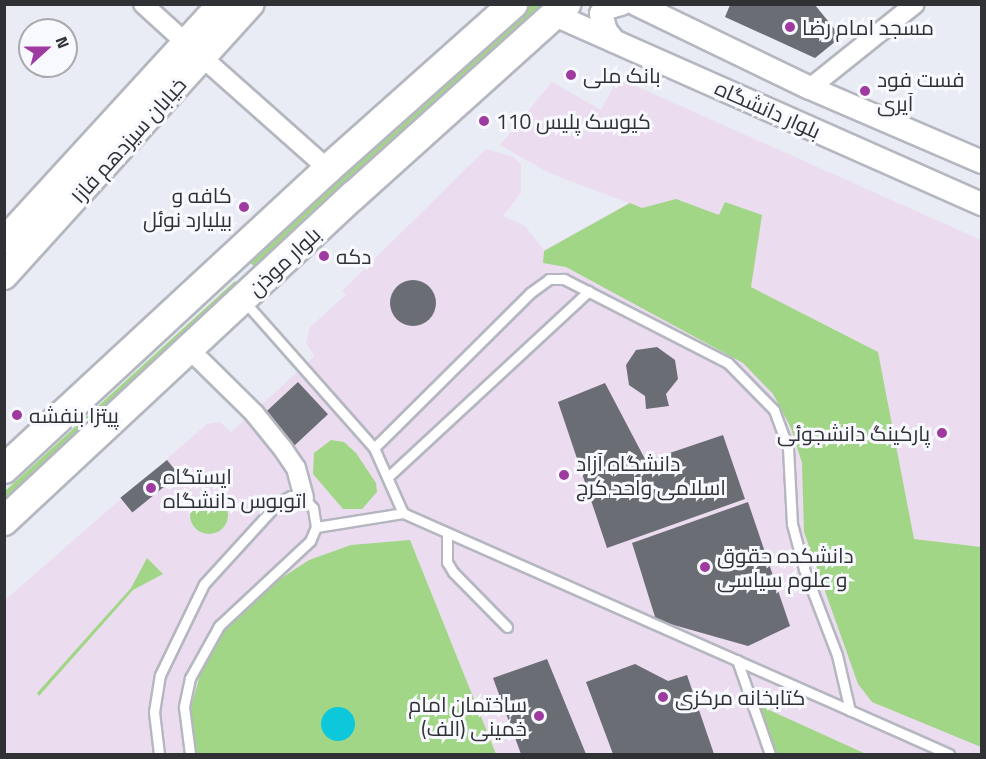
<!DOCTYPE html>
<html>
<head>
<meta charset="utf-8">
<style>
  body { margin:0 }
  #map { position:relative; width:986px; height:759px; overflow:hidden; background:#e9ecf5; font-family:"Titillium Web",Cairo,sans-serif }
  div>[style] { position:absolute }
  .education>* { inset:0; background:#ebdcf0 }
  .green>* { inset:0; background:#a2d687 }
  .round { border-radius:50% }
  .water>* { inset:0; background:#0dc8db }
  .building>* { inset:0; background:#6b6d75; transform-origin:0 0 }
  .roads { filter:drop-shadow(2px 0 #b5b7c0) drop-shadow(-2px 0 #b5b7c0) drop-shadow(0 2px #b5b7c0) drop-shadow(0 -2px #b5b7c0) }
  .service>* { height:9px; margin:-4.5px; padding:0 4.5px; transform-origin:4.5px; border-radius:4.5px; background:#fff }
  .minor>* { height:18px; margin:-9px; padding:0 9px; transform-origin:9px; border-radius:9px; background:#fff }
  .tertiary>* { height:22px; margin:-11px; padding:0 11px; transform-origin:11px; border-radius:11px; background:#fff }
  .secondary>* { height:26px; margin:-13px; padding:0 13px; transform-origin:13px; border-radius:13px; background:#fff }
  .primary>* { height:28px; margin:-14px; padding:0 14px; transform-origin:14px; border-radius:14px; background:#fff }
  .dots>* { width:16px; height:16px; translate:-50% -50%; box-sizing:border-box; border:3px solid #f8f9ff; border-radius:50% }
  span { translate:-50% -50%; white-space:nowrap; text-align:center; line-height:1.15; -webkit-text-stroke:6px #f8f9ff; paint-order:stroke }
  .poi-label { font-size:21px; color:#303134 }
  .left { translate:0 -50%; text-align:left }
  .right { translate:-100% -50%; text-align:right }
  .street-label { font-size:21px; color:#303134 }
  .frame { position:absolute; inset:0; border:6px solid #303134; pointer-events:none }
  .north { position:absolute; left:18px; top:18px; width:60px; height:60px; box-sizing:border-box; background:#f8f9ff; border:2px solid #a8a9ae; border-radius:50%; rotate:69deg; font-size:16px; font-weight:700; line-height:24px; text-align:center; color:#303134 }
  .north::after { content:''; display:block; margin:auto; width:21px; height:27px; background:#9e3aa0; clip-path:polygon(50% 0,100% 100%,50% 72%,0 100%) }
</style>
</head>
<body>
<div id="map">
  <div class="education">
    <div style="clip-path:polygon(618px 78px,981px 240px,981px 754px,5px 754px,5px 600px,207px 424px,220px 422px,231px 432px,315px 356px,306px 343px,310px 327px,346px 295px,342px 291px,486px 149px,513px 157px,521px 164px,521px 193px,503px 216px,525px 226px,544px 250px,629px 203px,549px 173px,500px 145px,552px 82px,601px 110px)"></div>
  </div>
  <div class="green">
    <div style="clip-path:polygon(527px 5px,555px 5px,260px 273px,245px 257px)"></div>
    <div style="clip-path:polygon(676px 199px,719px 215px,725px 202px,762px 215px,751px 287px,878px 352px,914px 539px,981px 547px,981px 747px,872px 702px,858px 684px,804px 532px,802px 463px,791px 428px,773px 394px,743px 363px,566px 267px,543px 263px,544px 251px,630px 203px,642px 208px)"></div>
    <div style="clip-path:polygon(235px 281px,243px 290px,5px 503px,4px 492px)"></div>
    <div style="clip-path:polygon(331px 440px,344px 442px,356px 453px,376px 483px,377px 492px,362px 509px,343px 509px,313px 474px,314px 453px)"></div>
    <div class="round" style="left:190px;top:496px;width:38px;height:38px"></div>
    <div style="clip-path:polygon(410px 540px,496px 754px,195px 754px,191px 707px,205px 657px,218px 632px,250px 599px,309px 560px,351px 545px)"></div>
    <div style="clip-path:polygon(147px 558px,163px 574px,133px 590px,39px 696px,37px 693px,131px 588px)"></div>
    <div style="clip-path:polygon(758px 705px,866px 754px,777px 754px)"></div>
  </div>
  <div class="water">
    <div class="round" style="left:321px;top:707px;width:34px;height:34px"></div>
  </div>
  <div class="building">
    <div style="clip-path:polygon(730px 5px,815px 5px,841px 37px,815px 58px,725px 17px)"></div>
    <div class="round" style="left:390px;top:280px;width:46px;height:46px"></div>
    <div style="clip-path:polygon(657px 347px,675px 360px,678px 379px,666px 394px,669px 406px,646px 409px,645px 396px,629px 385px,626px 365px,636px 350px)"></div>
    <div style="left:298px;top:382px;width:44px;height:47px;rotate:47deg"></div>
    <div style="clip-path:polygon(605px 383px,646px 461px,723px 435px,745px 499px,607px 548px,558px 402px)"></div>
    <div style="left:167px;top:460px;width:19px;height:60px;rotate:51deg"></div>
    <div style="clip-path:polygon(748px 502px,790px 626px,748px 646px,656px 620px,632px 543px)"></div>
    <div style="clip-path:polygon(547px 659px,586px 754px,521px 754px,493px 678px)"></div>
    <div style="clip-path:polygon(635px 664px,668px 681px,687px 675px,714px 754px,613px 754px,586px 682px)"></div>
  </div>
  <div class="roads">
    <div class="service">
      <div style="left:244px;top:301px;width:196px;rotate:48.5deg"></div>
      <div style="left:374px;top:448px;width:71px;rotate:66deg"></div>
      <div style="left:374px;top:448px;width:220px;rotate:-44.8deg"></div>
      <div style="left:530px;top:293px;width:24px;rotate:-36deg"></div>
      <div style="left:549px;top:279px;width:15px"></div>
      <div style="left:564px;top:279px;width:184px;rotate:27.1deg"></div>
      <div style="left:728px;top:363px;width:66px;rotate:45.6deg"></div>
      <div style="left:774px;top:410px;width:40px;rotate:69.8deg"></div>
      <div style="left:788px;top:448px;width:76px;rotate:87deg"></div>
      <div style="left:792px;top:524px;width:47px;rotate:75.1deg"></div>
      <div style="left:804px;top:569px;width:92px;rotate:69deg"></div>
      <div style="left:837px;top:655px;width:57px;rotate:76.9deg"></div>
      <div style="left:389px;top:476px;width:272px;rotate:-42.8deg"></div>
      <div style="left:316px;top:527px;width:88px;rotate:-9.1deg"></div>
      <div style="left:403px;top:513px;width:597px;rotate:23.82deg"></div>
      <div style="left:447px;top:533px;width:29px;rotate:90deg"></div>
      <div style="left:447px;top:562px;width:12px;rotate:59deg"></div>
      <div style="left:453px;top:572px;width:77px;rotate:45.5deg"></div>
      <div style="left:737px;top:660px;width:100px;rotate:70.7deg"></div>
      <div style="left:159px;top:754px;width:42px;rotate:-96.8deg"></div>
      <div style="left:154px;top:712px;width:37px;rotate:-81deg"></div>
      <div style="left:160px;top:675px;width:101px;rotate:-64.2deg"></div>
      <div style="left:204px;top:584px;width:111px;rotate:-47.6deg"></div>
      <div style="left:279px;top:502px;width:13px;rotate:-27deg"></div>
      <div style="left:291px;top:496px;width:13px;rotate:9deg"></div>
      <div style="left:304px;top:498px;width:13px;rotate:48deg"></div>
      <div style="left:313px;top:508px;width:19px;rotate:81deg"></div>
      <div style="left:316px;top:527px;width:15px;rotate:113deg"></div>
      <div style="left:310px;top:541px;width:125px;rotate:137deg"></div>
      <div style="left:219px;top:626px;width:60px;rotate:119.1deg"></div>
      <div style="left:190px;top:678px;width:30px;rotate:102deg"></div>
      <div style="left:184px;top:707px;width:47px;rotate:82.7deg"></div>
    </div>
    <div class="minor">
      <div style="left:143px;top:4px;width:58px;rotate:42.2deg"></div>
      <div style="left:203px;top:58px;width:167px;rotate:41.6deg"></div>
      <div style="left:810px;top:88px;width:134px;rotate:-38.7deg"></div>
      <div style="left:190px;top:350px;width:90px;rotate:44.5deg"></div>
      <div style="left:254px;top:413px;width:46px;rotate:51.1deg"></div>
      <div style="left:283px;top:449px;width:23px;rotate:56deg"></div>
      <div style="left:296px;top:468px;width:31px;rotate:75deg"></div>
    </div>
    <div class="tertiary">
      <div style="left:636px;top:4px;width:193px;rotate:25.8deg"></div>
      <div style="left:810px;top:88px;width:187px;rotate:23.3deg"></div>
      <div style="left:555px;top:15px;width:467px;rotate:23.9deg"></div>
      <div style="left:614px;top:41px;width:13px;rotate:-129deg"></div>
      <div style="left:606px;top:31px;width:18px;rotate:-106deg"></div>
      <div style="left:601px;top:14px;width:8px;rotate:-50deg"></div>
      <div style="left:606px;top:8px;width:16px;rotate:-15deg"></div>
    </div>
    <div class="secondary">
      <div style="left:4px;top:241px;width:321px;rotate:-47.5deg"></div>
      <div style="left:4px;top:276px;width:367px;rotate:-47.8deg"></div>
    </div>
    <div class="primary">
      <div style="left:4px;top:469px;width:442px;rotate:-42.8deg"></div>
      <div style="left:328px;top:169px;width:248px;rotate:-41.7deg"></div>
      <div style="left:4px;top:521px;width:477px;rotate:-43deg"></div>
      <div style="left:353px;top:196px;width:287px;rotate:-42deg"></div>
    </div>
  </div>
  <div class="dots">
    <div style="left:790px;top:27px;background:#9e3aa0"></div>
    <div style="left:571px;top:75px;background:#9e3aa0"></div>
    <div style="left:865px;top:91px;background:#9e3aa0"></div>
    <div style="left:484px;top:121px;background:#9e3aa0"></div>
    <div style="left:244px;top:207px;background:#9e3aa0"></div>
    <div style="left:324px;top:256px;background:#9e3aa0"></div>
    <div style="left:17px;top:415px;background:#9e3aa0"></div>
    <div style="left:942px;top:433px;background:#9e3aa0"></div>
    <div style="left:564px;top:475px;background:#9e3aa0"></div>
    <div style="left:151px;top:488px;background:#9e3aa0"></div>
    <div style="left:705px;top:567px;background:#9e3aa0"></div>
    <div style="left:663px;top:697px;background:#9e3aa0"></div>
    <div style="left:539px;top:716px;background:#9e3aa0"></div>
  </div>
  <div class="poi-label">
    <span class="left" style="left:802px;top:27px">مسجد امام رضا</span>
    <span class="left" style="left:583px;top:75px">بانک ملی</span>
    <span class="left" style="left:877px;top:91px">فست فود<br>آیری</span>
    <span class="left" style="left:496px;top:121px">کیوسک پلیس 110</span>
    <span class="right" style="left:232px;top:207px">کافه و<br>بیلیارد نوئل</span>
    <span class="left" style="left:336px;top:256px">دکه</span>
    <span class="left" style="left:29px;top:415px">پیتزا بنفشه</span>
    <span class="right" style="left:930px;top:433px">پارکینگ دانشجوئی</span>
    <span class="left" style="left:576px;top:475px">دانشگاه آزاد<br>اسلامی واحد کرج</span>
    <span class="left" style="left:163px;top:488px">ایستگاه<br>اتوبوس دانشگاه</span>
    <span class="left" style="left:717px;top:567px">دانشکده حقوق<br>و علوم سیاسی</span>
    <span class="left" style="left:675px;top:697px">کتابخانه مرکزی</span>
    <span class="right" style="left:527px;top:716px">ساختمان امام<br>خمینی (الف)</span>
  </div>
  <div class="street-label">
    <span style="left:768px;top:109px;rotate:24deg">بلوار دانشگاه</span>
    <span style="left:128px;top:140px;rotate:-48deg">خیابان سیزدهم فاز۱</span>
    <span style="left:284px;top:261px;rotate:-43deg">بلوار موذن</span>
  </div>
  <div class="frame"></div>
  <div class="north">N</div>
</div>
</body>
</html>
